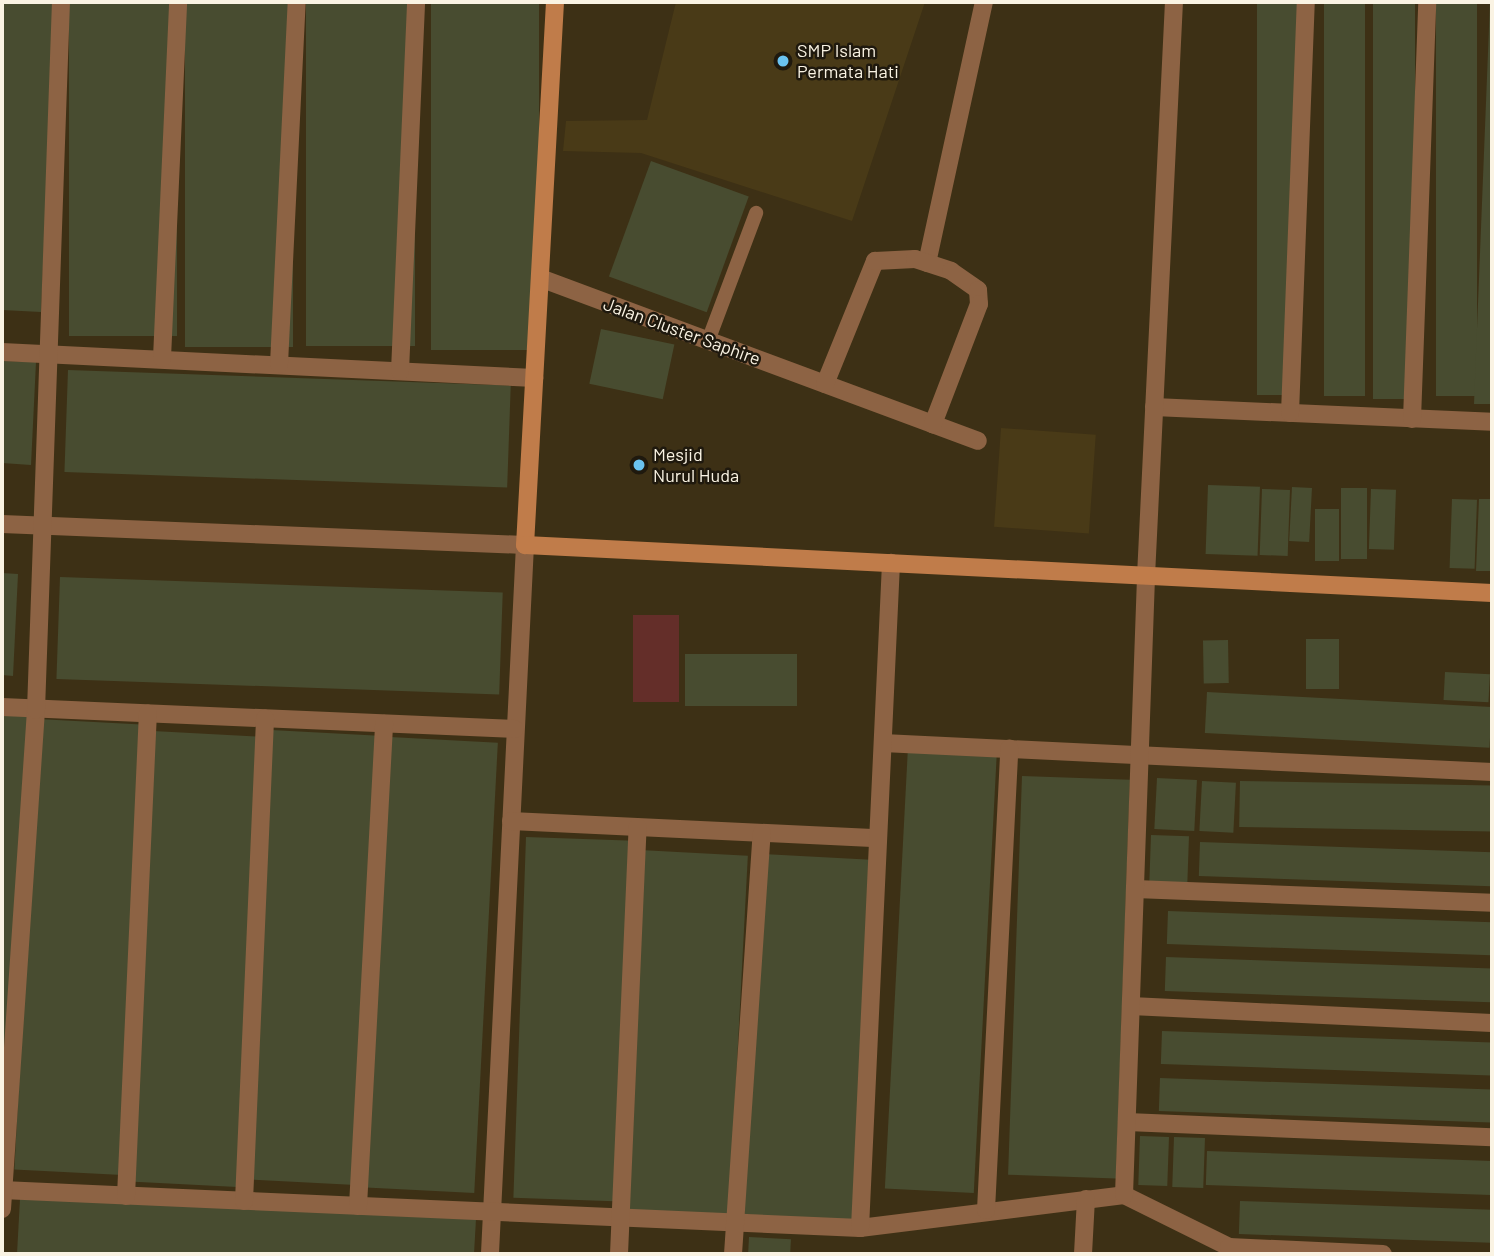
<!DOCTYPE html>
<html>
<head>
<meta charset="utf-8">
<style>
  body { margin:0 }
  #map { position:relative; width:1494px; height:1256px; overflow:hidden; background:#3d3015; font-family:Barlow,sans-serif }
  div>[style] { position:absolute }
  .built>* { inset:0; background:#493a17; transform-origin:0 0 }
  .green>* { inset:0; background:#642e29; transform-origin:0 0 }
  .building>* { inset:0; background:#484c30; transform-origin:0 0 }
  .lane>* { height:14px; margin:-7px; padding:0 7px; transform-origin:7px; border-radius:7px; background:#8d6344 }
  .street>* { height:18px; margin:-9px; padding:0 9px; transform-origin:9px; border-radius:9px; background:#8d6344 }
  .secondary>* { height:18px; margin:-9px; padding:0 9px; transform-origin:9px; border-radius:9px; background:#c07c4a }
  .dots>* { width:19px; height:19px; translate:-50% -50%; box-sizing:border-box; border:4px solid #1f190e; border-radius:50% }
  span { translate:-50% -50%; white-space:nowrap; text-align:center; line-height:1.15; -webkit-text-stroke:5px #1f190e; paint-order:stroke }
  .poi-label { font-size:18px; color:#faf3e3 }
  .left { translate:0 -50%; text-align:left }
  .street-label { font-size:18px; color:#faf3e3 }
  .frame { position:absolute; inset:0; border:4px solid #faf3e3; pointer-events:none }
</style>
</head>
<body>
<div id="map">
  <div class="built">
    <div style="clip-path:polygon(676px 2px,925px 2px,852px 221px,641px 153px,563px 151px,566px 121px,647px 120px)"></div>
    <div style="left:1001px;top:428px;width:95px;height:99px;rotate:4deg"></div>
  </div>
  <div class="green">
    <div style="left:633px;top:615px;width:46px;height:87px"></div>
  </div>
  <div class="building">
    <div style="clip-path:polygon(2px 2px,55px 2px,41px 312px,2px 310px)"></div>
    <div style="left:69px;top:2px;width:108px;height:334px"></div>
    <div style="left:185px;top:2px;width:108px;height:345px"></div>
    <div style="left:306px;top:2px;width:109px;height:344px"></div>
    <div style="left:431px;top:2px;width:108px;height:348px"></div>
    <div style="left:1257px;top:2px;width:41px;height:393px"></div>
    <div style="left:1324px;top:2px;width:41px;height:394px"></div>
    <div style="left:1373px;top:2px;width:42px;height:397px"></div>
    <div style="left:1436px;top:2px;width:41px;height:394px"></div>
    <div style="clip-path:polygon(1490px 2px,1492px 2px,1492px 404px,1474px 404px)"></div>
    <div style="left:651px;top:161px;width:104px;height:123px;rotate:20deg"></div>
    <div style="left:601px;top:329px;width:75px;height:56px;rotate:12deg"></div>
    <div style="clip-path:polygon(2px 361px,36px 362px,31px 465px,2px 463px)"></div>
    <div style="left:68px;top:370px;width:443px;height:102px;rotate:2deg"></div>
    <div style="left:1208px;top:485px;width:52px;height:69px;rotate:2deg"></div>
    <div style="left:1292px;top:487px;width:20px;height:54px;rotate:3deg"></div>
    <div style="left:1341px;top:488px;width:26px;height:71px"></div>
    <div style="left:1262px;top:489px;width:28px;height:66px;rotate:2deg"></div>
    <div style="left:1371px;top:489px;width:25px;height:60px;rotate:2deg"></div>
    <div style="left:1452px;top:499px;width:25px;height:69px;rotate:2deg"></div>
    <div style="clip-path:polygon(1479px 499px,1492px 499px,1492px 571px,1476px 571px)"></div>
    <div style="left:1315px;top:509px;width:24px;height:52px"></div>
    <div style="clip-path:polygon(2px 573px,18px 574px,13px 676px,2px 675px)"></div>
    <div style="left:60px;top:577px;width:443px;height:102px;rotate:2deg"></div>
    <div style="left:1306px;top:639px;width:33px;height:50px"></div>
    <div style="left:1228px;top:640px;width:43px;height:25px;rotate:89deg"></div>
    <div style="left:797px;top:654px;width:52px;height:112px;rotate:90deg"></div>
    <div style="left:1445px;top:672px;width:45px;height:28px;rotate:3deg"></div>
    <div style="left:1207px;top:692px;width:285px;height:41px;rotate:3deg"></div>
    <div style="clip-path:polygon(2px 715px,32px 716px,2px 1149px)"></div>
    <div style="left:38px;top:719px;width:108px;height:451px;rotate:3deg"></div>
    <div style="left:271px;top:730px;width:108px;height:450px;rotate:3deg"></div>
    <div style="left:153px;top:731px;width:108px;height:451px;rotate:3deg"></div>
    <div style="left:390px;top:737px;width:108px;height:451px;rotate:3deg"></div>
    <div style="left:908px;top:747px;width:89px;height:442px;rotate:3deg"></div>
    <div style="left:1022px;top:776px;width:108px;height:399px;rotate:2deg"></div>
    <div style="left:1157px;top:778px;width:40px;height:51px;rotate:3deg"></div>
    <div style="left:1202px;top:781px;width:34px;height:50px;rotate:3deg"></div>
    <div style="left:1240px;top:781px;width:252px;height:46px;rotate:1deg"></div>
    <div style="left:1151px;top:835px;width:38px;height:48px;rotate:2deg"></div>
    <div style="left:526px;top:837px;width:108px;height:361px;rotate:2deg"></div>
    <div style="left:1200px;top:842px;width:292px;height:34px;rotate:2deg"></div>
    <div style="left:640px;top:850px;width:108px;height:361px;rotate:3deg"></div>
    <div style="left:763px;top:854px;width:108px;height:361px;rotate:3deg"></div>
    <div style="left:1168px;top:911px;width:324px;height:33px;rotate:2deg"></div>
    <div style="left:1166px;top:957px;width:326px;height:34px;rotate:2deg"></div>
    <div style="left:1162px;top:1031px;width:330px;height:33px;rotate:2deg"></div>
    <div style="left:1160px;top:1078px;width:332px;height:33px;rotate:2deg"></div>
    <div style="left:1140px;top:1136px;width:29px;height:49px;rotate:2deg"></div>
    <div style="left:1174px;top:1137px;width:31px;height:50px;rotate:2deg"></div>
    <div style="left:1207px;top:1151px;width:285px;height:34px;rotate:2deg"></div>
    <div style="clip-path:polygon(20px 1199px,476px 1219px,474px 1254px,17px 1254px)"></div>
    <div style="left:1240px;top:1201px;width:252px;height:33px;rotate:2deg"></div>
    <div style="left:749px;top:1237px;width:42px;height:17px;rotate:3deg"></div>
  </div>
  <div class="lane">
    <div style="left:708px;top:341px;width:137px;rotate:-69.4deg"></div>
  </div>
  <div class="street">
    <div style="left:927px;top:263px;width:267px;rotate:-77.7deg"></div>
    <div style="left:540px;top:278px;width:467px;rotate:20.4deg"></div>
    <div style="left:2px;top:352px;width:533px;rotate:2.8deg"></div>
    <div style="left:162px;top:358px;width:356px;rotate:-87.4deg"></div>
    <div style="left:279px;top:364px;width:362px;rotate:-87.2deg"></div>
    <div style="left:400px;top:371px;width:369px;rotate:-87.5deg"></div>
    <div style="left:825px;top:384px;width:133px;rotate:-67.9deg"></div>
    <div style="left:875px;top:261px;width:40px;rotate:-2.9deg"></div>
    <div style="left:915px;top:259px;width:38px;rotate:18deg"></div>
    <div style="left:951px;top:271px;width:33px;rotate:35deg"></div>
    <div style="left:978px;top:290px;width:14px;rotate:86deg"></div>
    <div style="left:979px;top:304px;width:129px;rotate:111deg"></div>
    <div style="left:1154px;top:407px;width:338px;rotate:2.5deg"></div>
    <div style="left:1290px;top:413px;width:411px;rotate:-87.8deg"></div>
    <div style="left:1412px;top:419px;width:417px;rotate:-87.9deg"></div>
    <div style="left:2px;top:524px;width:523px;rotate:2.3deg"></div>
    <div style="left:525px;top:545px;width:710px;rotate:92.83deg"></div>
    <div style="left:2px;top:707px;width:513px;rotate:2.46deg"></div>
    <div style="left:883px;top:743px;width:610px;rotate:2.73deg"></div>
    <div style="left:511px;top:821px;width:367px;rotate:2.7deg"></div>
    <div style="left:1135px;top:889px;width:357px;rotate:2.2deg"></div>
    <div style="left:1131px;top:1006px;width:361px;rotate:2.7deg"></div>
    <div style="left:1127px;top:1122px;width:365px;rotate:2.4deg"></div>
    <div style="left:2px;top:1190px;width:859px;rotate:2.54deg"></div>
    <div style="left:860px;top:1228px;width:266px;rotate:-7.1deg"></div>
    <div style="left:1124px;top:1195px;width:117px;rotate:26.3deg"></div>
    <div style="left:1229px;top:1247px;width:154px;rotate:2.6deg"></div>
    <div style="left:1124px;top:1195px;width:619px;rotate:-87.96deg"></div>
    <div style="left:1146px;top:576px;width:575px;rotate:-87.21deg"></div>
    <div style="left:126px;top:1196px;width:483px;rotate:-87.4deg"></div>
    <div style="left:244px;top:1201px;width:483px;rotate:-87.5deg"></div>
    <div style="left:358px;top:1206px;width:483px;rotate:-86.9deg"></div>
    <div style="left:2px;top:1209px;width:500px;rotate:-86.1deg"></div>
    <div style="left:36px;top:710px;width:708px;rotate:-87.98deg"></div>
    <div style="left:986px;top:1210px;width:462px;rotate:-87.1deg"></div>
    <div style="left:860px;top:1228px;width:666px;rotate:-87.33deg"></div>
    <div style="left:619px;top:1254px;width:427px;rotate:-87.5deg"></div>
    <div style="left:733px;top:1254px;width:422px;rotate:-86.1deg"></div>
    <div style="left:1083px;top:1254px;width:55px;rotate:-86.9deg"></div>
  </div>
  <div class="secondary">
    <div style="left:555px;top:2px;width:544px;rotate:93.16deg"></div>
    <div style="left:525px;top:545px;width:968px;rotate:2.84deg"></div>
  </div>
  <div class="dots">
    <div style="left:783px;top:61px;background:#6ac3f1"></div>
    <div style="left:639px;top:465px;background:#6ac3f1"></div>
  </div>
  <div class="poi-label">
    <span class="left" style="left:797px;top:61px">SMP Islam<br>Permata Hati</span>
    <span class="left" style="left:653px;top:465px">Mesjid<br>Nurul Huda</span>
  </div>
  <div class="street-label">
    <span style="left:682px;top:331px;rotate:20deg">Jalan Cluster Saphire</span>
  </div>
  <div class="frame"></div>
</div>
</body>
</html>
